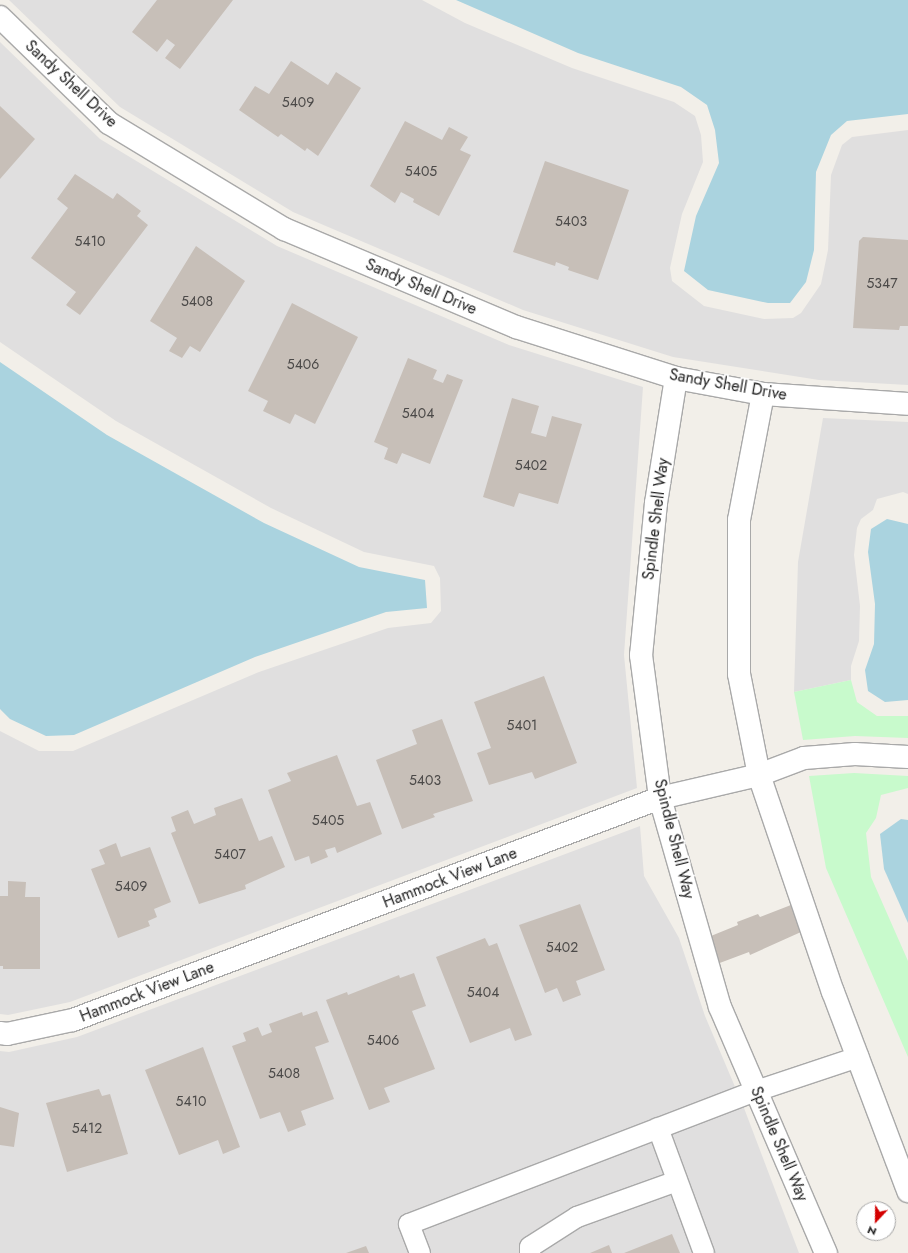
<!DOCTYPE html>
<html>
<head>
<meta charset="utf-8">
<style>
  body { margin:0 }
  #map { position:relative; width:908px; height:1253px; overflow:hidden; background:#f2efe9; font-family:Jost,sans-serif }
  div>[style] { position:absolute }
  .residential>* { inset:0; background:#e0dfdf }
  .park>* { inset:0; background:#c8facc }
  .water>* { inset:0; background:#aad3df }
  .building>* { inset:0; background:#c7bfb8 }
  .roads { filter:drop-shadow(1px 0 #a9a9a9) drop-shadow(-1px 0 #a9a9a9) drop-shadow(0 1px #a9a9a9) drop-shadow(0 -1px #a9a9a9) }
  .service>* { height:20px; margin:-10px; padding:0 10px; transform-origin:10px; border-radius:10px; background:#fff }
  .minor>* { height:22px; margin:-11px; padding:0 11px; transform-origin:11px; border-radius:11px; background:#fff }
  span { translate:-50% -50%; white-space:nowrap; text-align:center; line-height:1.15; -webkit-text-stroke:3.5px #fff; paint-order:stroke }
  .number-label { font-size:14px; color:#4b4948 }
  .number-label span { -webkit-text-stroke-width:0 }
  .street-label { font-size:16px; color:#222 }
  .north { position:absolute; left:856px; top:1201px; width:40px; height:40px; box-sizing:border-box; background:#fff; border:1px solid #a7a7a7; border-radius:50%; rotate:202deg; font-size:11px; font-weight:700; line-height:16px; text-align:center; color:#222 }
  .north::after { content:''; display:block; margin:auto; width:14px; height:18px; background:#d40000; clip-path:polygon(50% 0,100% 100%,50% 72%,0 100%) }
</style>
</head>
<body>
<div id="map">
  <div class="residential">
    <div style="clip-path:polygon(9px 0,422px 0,465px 23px,572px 68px,674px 102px,695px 116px,701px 135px,703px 162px,682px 214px,670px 268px,672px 281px,704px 306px,764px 319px,793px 318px,801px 313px,821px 284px,828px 250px,831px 175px,842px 145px,852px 137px,908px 130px,908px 385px,819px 380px,673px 357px,523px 310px,293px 212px,120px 107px)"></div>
    <div style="clip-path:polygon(0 42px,100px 139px,277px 246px,509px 345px,643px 387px,624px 655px,637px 788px,70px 1002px,8px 1015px,0 1014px,0 731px,39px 751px,73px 751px,259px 672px,388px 628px,431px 623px,441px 611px,440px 578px,434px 566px,364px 552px,271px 508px,116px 421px,0 342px)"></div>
    <div style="clip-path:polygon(823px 418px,908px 422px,908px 494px,903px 492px,877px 499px,873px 510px,861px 519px,857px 528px,854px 555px,860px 606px,859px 641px,851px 666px,851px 680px,794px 692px,798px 562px)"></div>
    <div style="clip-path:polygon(640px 826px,644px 876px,679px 938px,705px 1016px,744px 1108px,799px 1253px,0 1253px,0 1051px,9px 1052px,77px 1037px)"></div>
  </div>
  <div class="park">
    <div style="clip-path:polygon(851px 680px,857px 702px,877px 716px,908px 716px,908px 738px,855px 736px,803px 740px,794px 692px)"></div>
    <div style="clip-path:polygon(854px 773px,908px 776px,908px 788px,881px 795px,876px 818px,866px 833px,871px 877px,908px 961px,908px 1057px,826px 868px,809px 776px)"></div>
  </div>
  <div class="water">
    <div style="clip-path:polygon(456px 0,908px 0,908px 114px,847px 121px,831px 135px,816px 172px,814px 250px,806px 282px,790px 303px,768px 303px,708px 290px,684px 271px,696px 216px,719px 163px,715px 130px,707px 105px,681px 87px,578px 53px)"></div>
    <div style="clip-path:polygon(0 362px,107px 435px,264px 523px,359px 567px,425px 580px,427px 608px,386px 612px,255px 657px,74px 735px,46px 736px,10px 719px,0 709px)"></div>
    <div style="clip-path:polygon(887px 519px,908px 524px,908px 700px,885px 702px,868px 691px,865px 670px,874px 644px,875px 604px,868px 552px,871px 529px)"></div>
    <div style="clip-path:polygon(901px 819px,908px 820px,908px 923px,884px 869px,880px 834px)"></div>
  </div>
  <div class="building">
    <div style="clip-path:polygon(157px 0,233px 0,180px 69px,165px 58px,175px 45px,167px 39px,157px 52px,132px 32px)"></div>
    <div style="clip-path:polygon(291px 61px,328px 85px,336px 72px,361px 88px,318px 156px,307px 148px,305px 151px,281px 134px,278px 137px,239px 110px,255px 86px,269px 94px)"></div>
    <div style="clip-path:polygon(0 106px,35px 139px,0 179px)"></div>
    <div style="clip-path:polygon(405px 121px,442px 140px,449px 127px,468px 137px,460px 150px,471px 155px,439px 216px,413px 202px,414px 199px,401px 192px,395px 203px,370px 186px)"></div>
    <div style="clip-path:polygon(545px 161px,629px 190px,598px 280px,568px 270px,569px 267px,556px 262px,555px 266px,513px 252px)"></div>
    <div style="clip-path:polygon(75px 174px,113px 199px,117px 193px,141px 211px,137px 216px,148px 225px,80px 315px,66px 305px,76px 292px,31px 258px,68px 208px,57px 199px)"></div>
    <div style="clip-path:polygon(863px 237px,908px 240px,908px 326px,900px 326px,899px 330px,853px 328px,859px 241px)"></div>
    <div style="clip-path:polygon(196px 246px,245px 281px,200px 352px,190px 346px,182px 358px,169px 351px,177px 338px,150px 321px)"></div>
    <div style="clip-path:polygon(292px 303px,358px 337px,315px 424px,295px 414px,290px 424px,263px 411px,268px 401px,248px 391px)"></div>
    <div style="clip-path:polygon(408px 358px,437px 370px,433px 379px,443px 383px,447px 374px,463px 380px,430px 464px,402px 453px,397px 464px,384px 459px,388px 448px,374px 442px)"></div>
    <div style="clip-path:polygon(512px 398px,539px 406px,531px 433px,546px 437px,552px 416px,582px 424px,558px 504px,519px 493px,514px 507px,483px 497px)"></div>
    <div style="clip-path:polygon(544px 676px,577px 763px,535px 779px,532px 772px,489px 785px,477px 753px,491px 748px,474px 702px)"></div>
    <div style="clip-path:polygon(442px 719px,473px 801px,433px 814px,435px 817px,402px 829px,376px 760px,417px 744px,412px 730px)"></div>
    <div style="clip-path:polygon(337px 755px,357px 806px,370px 802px,382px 834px,337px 853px,335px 847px,325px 850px,328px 857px,311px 864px,309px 856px,295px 861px,268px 790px,291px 781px,287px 773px)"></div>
    <div style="clip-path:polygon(242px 798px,259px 841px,272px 836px,285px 867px,245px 885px,246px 889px,199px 904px,171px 833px,176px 831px,171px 817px,188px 810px,194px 824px,216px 815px,214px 808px)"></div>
    <div style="clip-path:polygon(116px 843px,121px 857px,150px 847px,171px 902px,154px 909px,157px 917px,148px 921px,150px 926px,118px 938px,91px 869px,105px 864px,99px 850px)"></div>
    <div style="clip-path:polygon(8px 881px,26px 882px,25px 897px,40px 897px,40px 969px,3px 969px,3px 966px,0 966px,0 896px,8px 896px)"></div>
    <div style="clip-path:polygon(580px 904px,605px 970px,576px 981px,581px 995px,563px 1002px,557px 988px,545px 993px,519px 925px)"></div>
    <div style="clip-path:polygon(791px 905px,801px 932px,750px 955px,749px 952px,717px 964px,706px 938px,738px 925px,737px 922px,758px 914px,760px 917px)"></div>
    <div style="clip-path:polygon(485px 938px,489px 946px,497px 943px,532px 1035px,515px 1041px,510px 1028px,470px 1043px,436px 957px)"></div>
    <div style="clip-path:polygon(414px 973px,426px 1006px,412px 1011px,435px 1069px,384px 1088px,390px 1102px,369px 1110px,326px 1000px,347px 992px,348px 995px,399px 975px,400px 978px)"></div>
    <div style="clip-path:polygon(317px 1011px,329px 1042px,315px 1047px,334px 1099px,301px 1111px,306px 1125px,288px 1132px,280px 1112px,260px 1119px,232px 1046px,246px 1041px,243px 1033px,258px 1027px,262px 1036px,272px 1032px,269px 1024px,302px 1012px,303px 1016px)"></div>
    <div style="clip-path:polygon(203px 1047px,240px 1147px,223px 1154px,218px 1140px,179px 1155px,145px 1070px)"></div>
    <div style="clip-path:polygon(99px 1089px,102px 1096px,110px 1094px,128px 1154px,67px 1172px,46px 1103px)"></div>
    <div style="clip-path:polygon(0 1107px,19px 1113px,14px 1147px,0 1145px)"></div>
    <div style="clip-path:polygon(672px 1234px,680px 1253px,624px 1253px)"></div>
    <div style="clip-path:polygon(609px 1245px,612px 1253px,590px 1253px)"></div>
    <div style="clip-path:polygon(366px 1246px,369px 1253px,346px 1253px)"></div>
  </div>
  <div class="roads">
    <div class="service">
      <div style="left:658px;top:1128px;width:133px;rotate:69.8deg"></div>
      <div style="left:420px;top:1253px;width:31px;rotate:-111deg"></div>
      <div style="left:409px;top:1224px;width:372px;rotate:-21deg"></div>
      <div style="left:756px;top:1091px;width:108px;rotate:-18.4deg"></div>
      <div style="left:530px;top:1253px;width:6px;rotate:-90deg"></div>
      <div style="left:530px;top:1247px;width:56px;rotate:-32.6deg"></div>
      <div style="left:577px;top:1217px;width:106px;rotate:-19.8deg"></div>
    </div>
    <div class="minor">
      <div style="left:0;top:17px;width:152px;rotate:44.2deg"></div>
      <div style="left:109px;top:123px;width:205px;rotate:31.2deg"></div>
      <div style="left:284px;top:229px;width:252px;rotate:22.9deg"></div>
      <div style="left:516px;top:327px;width:168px;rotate:17.7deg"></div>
      <div style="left:676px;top:378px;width:88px;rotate:10.4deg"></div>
      <div style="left:763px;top:394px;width:145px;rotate:3.9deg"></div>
      <div style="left:676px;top:378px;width:127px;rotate:99.1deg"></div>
      <div style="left:656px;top:503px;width:153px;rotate:95.6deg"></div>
      <div style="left:641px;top:655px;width:144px;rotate:82.4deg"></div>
      <div style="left:660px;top:798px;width:217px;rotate:74deg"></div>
      <div style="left:720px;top:1007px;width:268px;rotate:66.7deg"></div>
      <div style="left:763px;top:394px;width:128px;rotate:100.8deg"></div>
      <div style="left:739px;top:520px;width:154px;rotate:90deg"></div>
      <div style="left:739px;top:674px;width:103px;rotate:78.8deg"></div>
      <div style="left:759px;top:775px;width:229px;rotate:71.2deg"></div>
      <div style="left:833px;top:992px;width:213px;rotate:69.3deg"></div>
      <div style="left:0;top:1033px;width:7px;rotate:8deg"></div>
      <div style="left:7px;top:1034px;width:67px;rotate:-12deg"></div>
      <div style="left:73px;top:1020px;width:628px;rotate:-20.72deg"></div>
      <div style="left:660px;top:798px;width:102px;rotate:-13.1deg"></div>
      <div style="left:759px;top:775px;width:48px;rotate:-20.7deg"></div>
      <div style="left:804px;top:758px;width:51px;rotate:-4.5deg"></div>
      <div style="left:855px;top:754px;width:53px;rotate:3.2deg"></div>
    </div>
  </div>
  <div class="number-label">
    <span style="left:298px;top:102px">5409</span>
    <span style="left:421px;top:171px">5405</span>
    <span style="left:571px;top:221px">5403</span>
    <span style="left:90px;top:241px">5410</span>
    <span style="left:882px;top:283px">5347</span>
    <span style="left:197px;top:301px">5408</span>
    <span style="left:303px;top:364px">5406</span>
    <span style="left:418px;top:413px">5404</span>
    <span style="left:531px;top:465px">5402</span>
    <span style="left:522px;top:725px">5401</span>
    <span style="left:425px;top:780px">5403</span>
    <span style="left:328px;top:820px">5405</span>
    <span style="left:230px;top:854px">5407</span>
    <span style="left:131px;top:886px">5409</span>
    <span style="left:562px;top:947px">5402</span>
    <span style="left:483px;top:992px">5404</span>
    <span style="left:383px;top:1040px">5406</span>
    <span style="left:284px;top:1073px">5408</span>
    <span style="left:191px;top:1101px">5410</span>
    <span style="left:87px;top:1128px">5412</span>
  </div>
  <div class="street-label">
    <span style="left:71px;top:84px;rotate:43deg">Sandy Shell Drive</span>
    <span style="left:421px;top:287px;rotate:23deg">Sandy Shell Drive</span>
    <span style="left:728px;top:385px;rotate:10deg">Sandy Shell Drive</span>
    <span style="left:656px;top:519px;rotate:-83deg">Spindle Shell Way</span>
    <span style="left:674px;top:839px;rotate:76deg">Spindle Shell Way</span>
    <span style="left:450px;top:878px;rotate:-21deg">Hammock View Lane</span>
    <span style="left:147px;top:992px;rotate:-21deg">Hammock View Lane</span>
    <span style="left:779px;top:1144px;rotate:67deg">Spindle Shell Way</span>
  </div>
  <div class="north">N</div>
</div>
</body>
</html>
